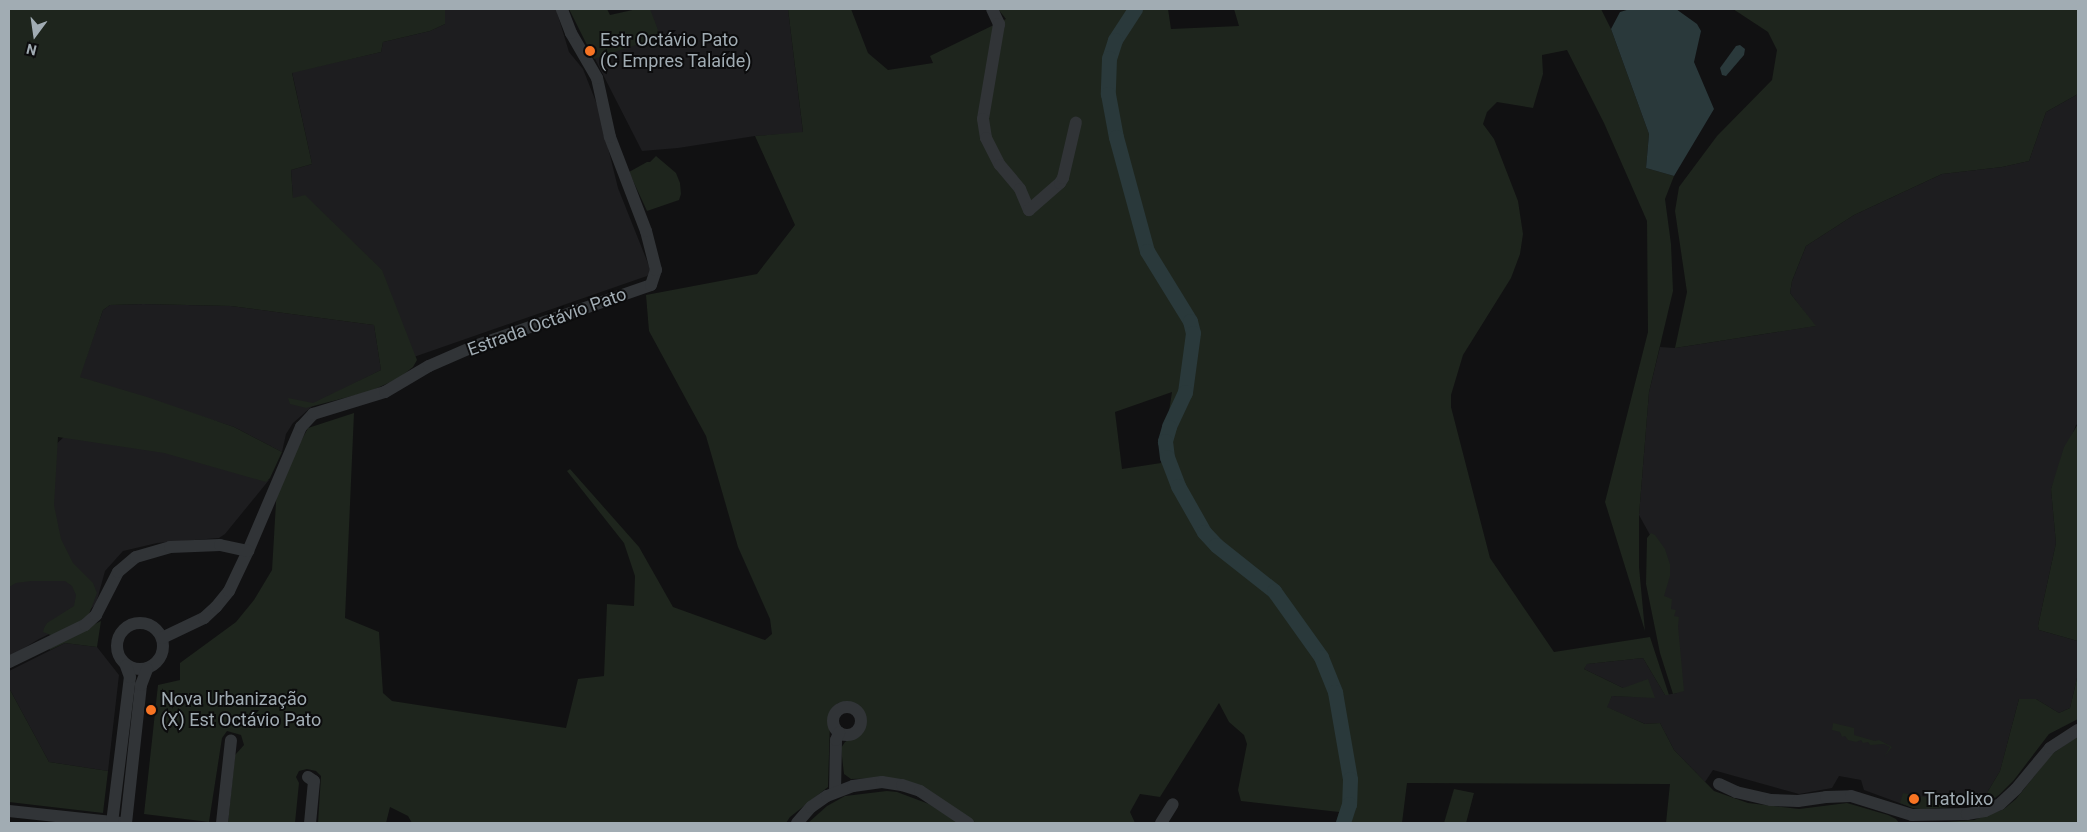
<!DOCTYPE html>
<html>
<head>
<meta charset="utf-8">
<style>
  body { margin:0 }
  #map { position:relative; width:2087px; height:832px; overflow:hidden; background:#111112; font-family:Roboto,sans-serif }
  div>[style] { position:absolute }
  .built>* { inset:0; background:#1d1d1f }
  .green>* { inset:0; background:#1e251d }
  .water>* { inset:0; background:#2a393b }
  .river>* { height:15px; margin:-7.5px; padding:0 7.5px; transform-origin:7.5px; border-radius:7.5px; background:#2a393b }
  .minor>* { height:12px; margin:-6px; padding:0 6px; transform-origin:6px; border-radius:6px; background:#313437 }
  .minor>.ring { margin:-6px; padding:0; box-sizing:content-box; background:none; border:12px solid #313437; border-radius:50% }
  .dots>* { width:14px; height:14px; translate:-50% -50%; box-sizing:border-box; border:2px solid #0c0c0d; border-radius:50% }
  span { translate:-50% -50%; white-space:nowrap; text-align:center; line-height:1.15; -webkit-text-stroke:4px #0c0c0d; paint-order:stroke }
  .poi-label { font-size:18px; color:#a1acb3 }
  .left { translate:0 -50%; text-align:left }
  .street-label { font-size:18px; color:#a1acb3 }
  .frame { position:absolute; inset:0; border:10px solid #a1acb3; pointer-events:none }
  .north { position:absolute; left:10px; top:10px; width:50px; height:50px; -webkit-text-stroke:4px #0c0c0d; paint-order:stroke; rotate:194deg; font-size:14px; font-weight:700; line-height:20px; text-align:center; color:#a1acb3 }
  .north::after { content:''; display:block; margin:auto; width:18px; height:22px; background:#a1acb3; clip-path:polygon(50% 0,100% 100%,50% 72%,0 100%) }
</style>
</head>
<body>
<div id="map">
  <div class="built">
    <div style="clip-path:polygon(445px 9px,556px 9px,569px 52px,583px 69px,598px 107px,618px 188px,651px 271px,647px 276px,411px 358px,293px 198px,291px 170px,312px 164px,292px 72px,381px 52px,383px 42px,430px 31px,445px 24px)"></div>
    <div style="clip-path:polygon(648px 9px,788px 9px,803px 133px,755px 136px,678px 148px,642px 151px,594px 57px)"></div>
    <div style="clip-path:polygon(2078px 94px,2078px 424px,2076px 425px,2051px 489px,2056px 543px,2038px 626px,2039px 630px,2078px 641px,2078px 674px,2070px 708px,2059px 713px,2036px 699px,2019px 699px,2000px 771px,1987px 793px,1995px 798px,1980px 805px,1922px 809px,1913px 808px,1864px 790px,1861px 780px,1839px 776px,1832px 788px,1799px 794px,1713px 770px,1705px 782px,1674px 750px,1660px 723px,1645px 724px,1606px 707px,1612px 696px,1654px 697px,1623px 688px,1584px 669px,1586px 664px,1643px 658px,1665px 695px,1677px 693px,1650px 535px,1639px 515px,1649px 392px,1660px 347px,1675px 348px,1815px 326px,1790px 293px,1792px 281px,1806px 246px,1854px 215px,1942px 174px,2002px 167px,2029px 161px,2046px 112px)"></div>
    <div style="clip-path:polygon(143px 304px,231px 306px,374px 325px,381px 370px,316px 403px,293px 423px,286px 434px,282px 452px,234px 427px,79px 377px,103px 310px,110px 305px)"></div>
    <div style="clip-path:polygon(66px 435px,163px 450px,269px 480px,225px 534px,219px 538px,157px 543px,123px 551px,105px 571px,96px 604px,80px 619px,39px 639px,9px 657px,9px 578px,42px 524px,52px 448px)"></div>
    <div style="clip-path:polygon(65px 643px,97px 647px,119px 675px,108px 771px,49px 762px,9px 688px,9px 671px)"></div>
  </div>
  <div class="green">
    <div style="clip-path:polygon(9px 9px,445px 9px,445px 24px,430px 31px,383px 42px,381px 52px,292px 73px,312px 164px,291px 170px,293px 198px,305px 195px,382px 270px,417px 360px,413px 367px,399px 378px,371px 391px,306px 408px,290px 404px,288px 398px,313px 403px,381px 370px,374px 325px,231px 306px,143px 304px,110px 305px,103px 310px,80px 377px,147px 397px,234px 427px,282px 452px,270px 478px,266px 482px,164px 453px,58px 437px,54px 505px,61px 539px,73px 563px,93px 583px,97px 593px,89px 614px,83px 620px,53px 636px,43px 632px,44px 628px,47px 623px,74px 606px,76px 595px,72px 586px,65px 581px,31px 581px,16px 583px,9px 587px)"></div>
    <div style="clip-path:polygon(569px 9px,607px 9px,610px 15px,637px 9px,650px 9px,658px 30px,657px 38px,594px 59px)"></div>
    <div style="clip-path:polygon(evenodd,788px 9px,851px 9px,868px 53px,888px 70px,933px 63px,930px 56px,1006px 19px,998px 9px,1168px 9px,1171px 29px,1239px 26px,1234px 9px,1601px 9px,1611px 29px,1649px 134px,1646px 168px,1674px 176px,1665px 199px,1671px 244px,1673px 291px,1649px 392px,1639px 515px,1639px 567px,1645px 631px,1605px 502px,1648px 332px,1647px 221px,1604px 123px,1567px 50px,1542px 55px,1543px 74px,1533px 108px,1497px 102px,1487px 112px,1483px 124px,1494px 139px,1518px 201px,1523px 234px,1520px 254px,1511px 278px,1463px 355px,1451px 395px,1451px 407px,1490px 558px,1554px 652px,1650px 637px,1669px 695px,1665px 695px,1643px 658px,1587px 664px,1584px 669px,1623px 688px,1648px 679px,1655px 698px,1612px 696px,1607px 707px,1645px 724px,1660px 723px,1674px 750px,1714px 791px,1748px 803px,1799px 809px,1847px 803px,1888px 815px,1896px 819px,1899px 823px,1666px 823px,1670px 784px,1407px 783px,1402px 823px,1336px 823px,1339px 812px,1241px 801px,1238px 790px,1247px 744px,1244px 735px,1229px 722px,1219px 703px,1160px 797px,1140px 794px,1130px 812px,1135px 823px,976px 823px,923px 787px,891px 778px,851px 779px,844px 774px,841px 748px,845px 742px,862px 732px,865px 724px,863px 712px,851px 702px,838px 703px,833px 707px,830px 722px,828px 787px,790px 817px,786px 823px,412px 823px,408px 816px,390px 807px,386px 823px,318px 823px,321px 776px,316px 771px,307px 769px,299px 771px,296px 777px,299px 783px,295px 823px,228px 823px,235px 755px,244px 745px,241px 735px,227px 731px,222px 738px,209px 822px,144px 814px,158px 685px,180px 680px,180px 663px,236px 622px,254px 600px,272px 570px,277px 486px,308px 428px,354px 413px,345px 618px,379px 632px,383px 693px,392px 701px,566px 728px,578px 679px,604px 676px,607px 604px,634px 606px,635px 576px,624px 543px,567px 471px,570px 469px,639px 547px,673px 607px,765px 640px,772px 634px,770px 619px,738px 547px,706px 436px,649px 331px,646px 295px,757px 274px,795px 225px,755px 136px,803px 132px,788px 9px,1172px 392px,1161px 463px,1122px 469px,1115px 412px,1172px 392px)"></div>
    <div style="clip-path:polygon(1733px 9px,2078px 9px,2078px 94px,2046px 112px,2029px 161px,2002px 167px,1942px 174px,1854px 215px,1806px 246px,1792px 281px,1790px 293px,1816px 326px,1675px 348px,1687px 292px,1675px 211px,1679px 187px,1717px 136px,1772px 80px,1777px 50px,1768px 32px)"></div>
    <div style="clip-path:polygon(656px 156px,676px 173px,680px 183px,681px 194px,679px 200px,647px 211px,629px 172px,647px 162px,650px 162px)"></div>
    <div style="clip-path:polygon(2078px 424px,2078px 641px,2039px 630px,2038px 626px,2056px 543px,2051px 489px,2064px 447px)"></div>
    <div style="clip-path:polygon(1651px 533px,1655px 535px,1665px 549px,1670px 564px,1670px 576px,1664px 596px,1672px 599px,1671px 609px,1676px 610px,1674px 616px,1679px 617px,1678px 626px,1684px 691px,1673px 694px,1660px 653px,1646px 584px,1647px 538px)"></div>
    <div style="clip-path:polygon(101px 621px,97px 647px,65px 643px,50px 650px,48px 647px)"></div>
    <div style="clip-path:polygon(2078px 674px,2078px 719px,2049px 734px,2014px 780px,2000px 794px,1995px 798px,1987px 793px,2000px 771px,2019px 699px,2036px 699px,2059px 713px,2070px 708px)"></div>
    <div style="clip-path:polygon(9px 688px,49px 762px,108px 771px,103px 813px,9px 802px)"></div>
    <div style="clip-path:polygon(1833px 723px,1854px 728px,1854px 735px,1875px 741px,1879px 740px,1892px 747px,1884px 757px,1890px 747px,1884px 744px,1870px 745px,1868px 742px,1863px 743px,1861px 740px,1856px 742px,1848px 740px,1845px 736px,1842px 737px,1840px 732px,1832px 730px)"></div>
    <div style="clip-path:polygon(2078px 736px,2078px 823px,1931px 823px,1974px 820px,2004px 809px,2016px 799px,2052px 754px)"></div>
    <div style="clip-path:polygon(1454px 789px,1474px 793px,1466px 823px,1444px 823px)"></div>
    <div style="clip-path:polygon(887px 791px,897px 792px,929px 804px,959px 823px,808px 823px,827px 806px,845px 796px)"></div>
    <div style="clip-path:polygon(1903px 793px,1946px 801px,1950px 807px,1922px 809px,1913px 808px,1900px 803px)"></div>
  </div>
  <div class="water">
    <div style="clip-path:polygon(1630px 9px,1676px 9px,1697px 24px,1701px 31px,1694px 62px,1714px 109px,1674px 176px,1646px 168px,1649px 134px,1611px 29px,1620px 12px)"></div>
    <div style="clip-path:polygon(1740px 45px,1745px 49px,1744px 55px,1726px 76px,1722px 75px,1720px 68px,1736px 46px)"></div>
  </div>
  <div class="river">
    <div style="left:1135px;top:9px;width:37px;rotate:123deg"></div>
    <div style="left:1115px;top:40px;width:19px;rotate:108deg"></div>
    <div style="left:1109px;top:58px;width:36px;rotate:92deg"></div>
    <div style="left:1108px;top:94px;width:44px;rotate:79.5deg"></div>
    <div style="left:1116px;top:137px;width:118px;rotate:74.8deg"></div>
    <div style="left:1147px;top:251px;width:82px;rotate:58.4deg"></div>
    <div style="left:1190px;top:321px;width:12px;rotate:76deg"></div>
    <div style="left:1193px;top:333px;width:60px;rotate:97.7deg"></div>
    <div style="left:1185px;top:392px;width:38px;rotate:115deg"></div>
    <div style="left:1169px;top:427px;width:15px;rotate:106deg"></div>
    <div style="left:1165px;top:441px;width:16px;rotate:83deg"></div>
    <div style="left:1167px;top:457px;width:31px;rotate:69deg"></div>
    <div style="left:1178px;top:486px;width:53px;rotate:60.5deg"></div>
    <div style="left:1204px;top:532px;width:18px;rotate:47deg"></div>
    <div style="left:1216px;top:545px;width:74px;rotate:38.4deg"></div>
    <div style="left:1274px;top:591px;width:81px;rotate:54.5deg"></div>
    <div style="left:1321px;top:657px;width:38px;rotate:68deg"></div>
    <div style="left:1335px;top:692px;width:88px;rotate:80.2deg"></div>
    <div style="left:1350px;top:779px;width:25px;rotate:92deg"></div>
    <div style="left:1349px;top:804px;width:20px;rotate:108deg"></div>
  </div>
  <div class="minor">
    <div style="left:992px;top:9px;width:17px;rotate:65deg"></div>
    <div style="left:999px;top:24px;width:96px;rotate:99.6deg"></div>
    <div style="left:983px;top:119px;width:19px;rotate:81deg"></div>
    <div style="left:986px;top:138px;width:30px;rotate:63deg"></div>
    <div style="left:1000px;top:165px;width:31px;rotate:50deg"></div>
    <div style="left:1020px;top:189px;width:23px;rotate:67deg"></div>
    <div style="left:1029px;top:210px;width:41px;rotate:-41.1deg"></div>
    <div style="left:1060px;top:183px;width:6px;rotate:-59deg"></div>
    <div style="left:1063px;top:178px;width:57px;rotate:-76.9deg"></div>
    <div class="ring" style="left:117px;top:623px;width:34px;height:34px"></div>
    <div style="left:162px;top:638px;width:47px;rotate:-25.5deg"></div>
    <div style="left:204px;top:618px;width:16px;rotate:-43deg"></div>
    <div style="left:216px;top:607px;width:21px;rotate:-51deg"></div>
    <div style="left:229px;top:591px;width:44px;rotate:-64.6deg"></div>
    <div style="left:248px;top:551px;width:135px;rotate:-66.9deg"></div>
    <div style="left:301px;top:427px;width:18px;rotate:-47deg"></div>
    <div style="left:313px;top:414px;width:75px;rotate:-17deg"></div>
    <div style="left:385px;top:392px;width:51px;rotate:-30.6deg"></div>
    <div style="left:429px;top:366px;width:50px;rotate:-23.5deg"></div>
    <div style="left:475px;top:346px;width:186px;rotate:-19.1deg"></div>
    <div style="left:651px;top:285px;width:16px;rotate:-72deg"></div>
    <div style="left:656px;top:270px;width:40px;rotate:-104.4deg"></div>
    <div style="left:646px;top:231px;width:101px;rotate:-111deg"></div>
    <div style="left:610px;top:137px;width:60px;rotate:-102.4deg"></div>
    <div style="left:597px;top:78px;width:52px;rotate:-120deg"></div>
    <div style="left:571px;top:33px;width:26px;rotate:-111deg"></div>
    <div style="left:9px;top:662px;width:85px;rotate:-26deg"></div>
    <div style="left:85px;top:625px;width:15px;rotate:-42deg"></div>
    <div style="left:96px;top:615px;width:48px;rotate:-62.9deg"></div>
    <div style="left:118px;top:572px;width:23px;rotate:-40deg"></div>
    <div style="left:136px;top:557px;width:35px;rotate:-16deg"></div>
    <div style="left:170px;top:547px;width:50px;rotate:-2.3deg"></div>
    <div style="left:220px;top:545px;width:29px;rotate:12deg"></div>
    <div class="ring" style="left:833px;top:707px;width:16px;height:16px"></div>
    <div style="left:308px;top:777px;width:7px;rotate:34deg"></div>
    <div style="left:314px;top:781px;width:42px;rotate:95.4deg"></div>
    <div style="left:1719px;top:784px;width:19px;rotate:25deg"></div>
    <div style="left:1736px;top:792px;width:36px;rotate:13deg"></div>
    <div style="left:1771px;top:800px;width:27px;rotate:2deg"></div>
    <div style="left:1798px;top:801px;width:28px;rotate:-8deg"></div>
    <div style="left:1826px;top:797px;width:25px;rotate:-2deg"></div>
    <div style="left:1851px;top:796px;width:64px;rotate:17.3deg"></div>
    <div style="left:1912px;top:815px;width:55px;rotate:-1deg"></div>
    <div style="left:1967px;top:814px;width:18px;rotate:-9deg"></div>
    <div style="left:1985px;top:811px;width:17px;rotate:-25deg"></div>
    <div style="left:2000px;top:804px;width:22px;rotate:-43deg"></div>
    <div style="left:2016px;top:789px;width:53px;rotate:-50.3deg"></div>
    <div style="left:2050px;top:748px;width:33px;rotate:-33deg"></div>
    <div style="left:835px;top:792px;width:52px;rotate:-88.9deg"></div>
    <div style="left:836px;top:740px;width:8px;rotate:-67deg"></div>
    <div style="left:9px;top:811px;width:113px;rotate:6.1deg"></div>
    <div style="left:112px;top:823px;width:147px;rotate:-83deg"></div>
    <div style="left:130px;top:677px;width:12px;rotate:-110deg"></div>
    <div style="left:126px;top:823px;width:139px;rotate:-83.8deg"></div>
    <div style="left:141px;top:685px;width:17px;rotate:-69deg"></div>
    <div style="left:222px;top:823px;width:83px;rotate:-83.8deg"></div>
    <div style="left:797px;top:823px;width:21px;rotate:-49deg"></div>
    <div style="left:811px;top:807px;width:19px;rotate:-35deg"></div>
    <div style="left:827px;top:796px;width:28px;rotate:-21deg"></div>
    <div style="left:853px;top:786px;width:29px;rotate:-8deg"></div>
    <div style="left:882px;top:782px;width:20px;rotate:9deg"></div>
    <div style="left:902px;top:785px;width:19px;rotate:18deg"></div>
    <div style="left:920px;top:791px;width:58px;rotate:33.7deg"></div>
    <div style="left:1161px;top:823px;width:22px;rotate:-58deg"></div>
  </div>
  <div class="dots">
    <div style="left:590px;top:51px;background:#f87423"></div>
    <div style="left:151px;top:710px;background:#f87423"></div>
    <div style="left:1914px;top:799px;background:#f87423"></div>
  </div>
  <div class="poi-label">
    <span class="left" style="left:600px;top:51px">Estr Octávio Pato<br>(C Empres Talaíde)</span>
    <span class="left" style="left:161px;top:710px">Nova Urbanização<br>(X) Est Octávio Pato</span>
    <span class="left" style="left:1924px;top:799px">Tratolixo</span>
  </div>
  <div class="street-label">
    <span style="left:547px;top:322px;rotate:-20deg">Estrada Octávio Pato</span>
  </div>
  <div class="frame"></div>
  <div class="north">N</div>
</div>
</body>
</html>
